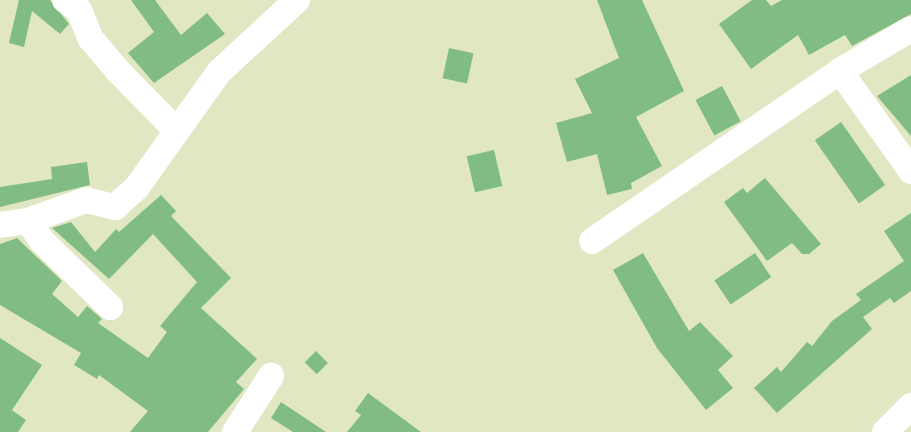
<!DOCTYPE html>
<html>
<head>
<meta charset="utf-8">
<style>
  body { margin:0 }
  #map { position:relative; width:911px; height:432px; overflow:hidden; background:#e1e7c3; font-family:"Work Sans",sans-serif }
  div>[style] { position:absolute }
  .building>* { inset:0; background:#81bd83; transform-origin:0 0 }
  .minor>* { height:26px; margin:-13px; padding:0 13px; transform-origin:13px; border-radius:13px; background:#fff }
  span { translate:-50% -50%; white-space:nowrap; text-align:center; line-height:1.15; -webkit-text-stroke:4px #e1e7c3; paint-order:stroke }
</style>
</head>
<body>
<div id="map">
  <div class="building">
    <div style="clip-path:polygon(19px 0,50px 0,69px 24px,60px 34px,32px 11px,24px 47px,9px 43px)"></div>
    <div style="clip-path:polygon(131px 0,155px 0,181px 35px,207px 13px,225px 34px,154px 83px,128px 53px,154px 32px)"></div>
    <div style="clip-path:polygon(597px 0,642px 0,684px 91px,636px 117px,662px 166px,631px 183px,632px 189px,607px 195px,597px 154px,567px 162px,556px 123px,592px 113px,575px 79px,619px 58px)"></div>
    <div style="clip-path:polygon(752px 0,766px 0,771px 6px,782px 0,911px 0,911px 14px,852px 46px,845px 35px,809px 55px,798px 35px,751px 69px,719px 24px)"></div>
    <div style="left:449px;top:48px;width:25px;height:31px;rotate:12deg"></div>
    <div style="clip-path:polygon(911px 75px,911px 136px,877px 96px)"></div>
    <div style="left:722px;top:86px;width:40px;height:30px;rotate:62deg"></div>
    <div style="left:841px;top:122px;width:77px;height:32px;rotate:55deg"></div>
    <div style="left:494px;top:150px;width:37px;height:28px;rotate:77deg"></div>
    <div style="clip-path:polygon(87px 162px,90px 185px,0 207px,0 187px,52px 179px,51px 167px)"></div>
    <div style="clip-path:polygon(765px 178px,821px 244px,809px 254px,802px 254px,792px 243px,767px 261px,724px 202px,743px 188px,747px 193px)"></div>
    <div style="clip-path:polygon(161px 195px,176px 211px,171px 216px,231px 278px,201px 308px,257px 359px,236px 382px,244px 389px,208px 432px,130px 432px,148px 411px,99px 375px,97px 379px,74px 365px,81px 353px,0 305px,0 244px,17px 238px,62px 281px,52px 294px,78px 317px,87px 306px,102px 319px,98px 323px,148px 358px,167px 332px,160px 326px,197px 282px,153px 234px,109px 279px,52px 228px,71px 222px,95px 252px,116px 229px,119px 232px)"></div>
    <div style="clip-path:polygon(911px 213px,911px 291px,894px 303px,890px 298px,863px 317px,872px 329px,777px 413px,754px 388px,777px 367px,781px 372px,807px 342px,812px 346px,832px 321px,861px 300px,856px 294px,904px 261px,884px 231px)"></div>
    <div style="clip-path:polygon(643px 253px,689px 331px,700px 322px,733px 356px,718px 370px,733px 388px,706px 410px,657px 348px,613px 270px)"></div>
    <div style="left:755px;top:253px;width:29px;height:49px;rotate:56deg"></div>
    <div style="clip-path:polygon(0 338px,42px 365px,12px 410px,26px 420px,18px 432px,0 432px)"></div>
    <div style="left:316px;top:351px;width:17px;height:16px;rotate:45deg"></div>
    <div style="clip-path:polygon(368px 393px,421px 432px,347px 432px,361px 415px,355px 411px)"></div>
    <div style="clip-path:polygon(281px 402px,326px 432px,293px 432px,271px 418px)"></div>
  </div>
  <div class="minor">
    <div style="left:65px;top:0;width:17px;rotate:36deg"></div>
    <div style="left:79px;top:10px;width:31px;rotate:68deg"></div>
    <div style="left:91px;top:39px;width:43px;rotate:49.7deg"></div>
    <div style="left:119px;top:72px;width:81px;rotate:45.5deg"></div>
    <div style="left:840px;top:71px;width:123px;rotate:54.6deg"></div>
    <div style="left:28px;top:221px;width:24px;rotate:55deg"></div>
    <div style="left:42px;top:241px;width:95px;rotate:44.1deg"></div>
    <div style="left:0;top:225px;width:28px;rotate:-8deg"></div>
    <div style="left:28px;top:221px;width:62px;rotate:-19.9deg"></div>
    <div style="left:86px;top:200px;width:30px;rotate:14deg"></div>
    <div style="left:115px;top:207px;width:30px;rotate:-42deg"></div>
    <div style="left:137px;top:187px;width:141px;rotate:-54.5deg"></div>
    <div style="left:219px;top:72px;width:106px;rotate:-42.7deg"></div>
    <div style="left:592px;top:241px;width:301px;rotate:-34.4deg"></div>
    <div style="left:840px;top:71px;width:82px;rotate:-30.6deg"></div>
    <div style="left:235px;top:432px;width:67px;rotate:-57.3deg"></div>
    <div style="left:885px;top:432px;width:37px;rotate:-45deg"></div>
  </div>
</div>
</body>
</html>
